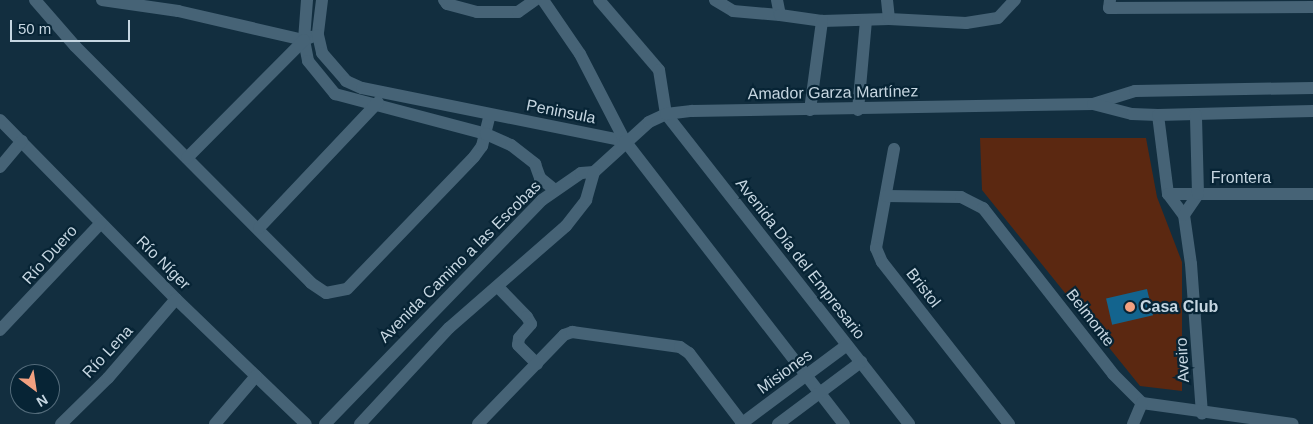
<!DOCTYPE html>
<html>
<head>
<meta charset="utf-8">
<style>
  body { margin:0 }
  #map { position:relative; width:1313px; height:424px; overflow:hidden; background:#122e3f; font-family:Arial,sans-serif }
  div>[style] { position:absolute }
  .green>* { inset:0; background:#5b2811 }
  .building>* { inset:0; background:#13648e; transform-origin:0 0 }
  .minor>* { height:12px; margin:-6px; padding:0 6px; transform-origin:6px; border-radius:6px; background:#466376 }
  .dots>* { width:14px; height:14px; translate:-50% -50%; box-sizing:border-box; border:2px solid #072435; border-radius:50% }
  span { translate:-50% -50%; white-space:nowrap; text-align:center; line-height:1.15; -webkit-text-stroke:4.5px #072435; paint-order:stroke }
  .street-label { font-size:16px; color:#c6d6e1 }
  .poi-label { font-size:16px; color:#c6d6e1; font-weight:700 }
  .left { translate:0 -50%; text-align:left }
  .north { position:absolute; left:10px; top:364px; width:50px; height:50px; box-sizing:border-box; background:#072435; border:1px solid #536b7a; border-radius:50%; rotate:149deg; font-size:14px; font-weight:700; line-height:20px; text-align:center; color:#c6d6e1 }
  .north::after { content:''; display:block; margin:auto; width:18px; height:22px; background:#f2a080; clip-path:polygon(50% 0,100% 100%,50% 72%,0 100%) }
  .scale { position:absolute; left:10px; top:20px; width:120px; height:22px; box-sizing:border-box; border:2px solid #c6d6e1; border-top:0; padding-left:6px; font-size:15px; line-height:18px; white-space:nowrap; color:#c6d6e1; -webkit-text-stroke:4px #072435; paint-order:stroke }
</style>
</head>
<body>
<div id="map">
  <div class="green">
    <div style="clip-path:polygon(980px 138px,1146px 138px,1157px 197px,1182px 262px,1182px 391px,1140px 386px,982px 190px)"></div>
  </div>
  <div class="building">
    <div style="left:1147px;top:289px;width:27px;height:42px;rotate:77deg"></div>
  </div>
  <div class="minor">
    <div style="left:35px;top:0;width:61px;rotate:49deg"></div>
    <div style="left:75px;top:46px;width:334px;rotate:45.1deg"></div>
    <div style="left:311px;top:283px;width:18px;rotate:34deg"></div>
    <div style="left:326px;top:293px;width:21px;rotate:-11deg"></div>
    <div style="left:347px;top:289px;width:183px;rotate:-46.1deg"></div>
    <div style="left:474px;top:157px;width:14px;rotate:-54deg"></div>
    <div style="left:482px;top:146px;width:32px;rotate:-76deg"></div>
    <div style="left:102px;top:0;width:77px;rotate:8.2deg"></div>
    <div style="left:178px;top:11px;width:129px;rotate:13deg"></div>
    <div style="left:304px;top:40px;width:8px;rotate:-23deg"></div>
    <div style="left:307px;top:0;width:40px;rotate:94.3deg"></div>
    <div style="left:304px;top:40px;width:21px;rotate:79deg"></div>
    <div style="left:308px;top:61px;width:43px;rotate:50.7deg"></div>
    <div style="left:335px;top:94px;width:156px;rotate:14.8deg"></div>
    <div style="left:486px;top:134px;width:27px;rotate:24deg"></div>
    <div style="left:511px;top:145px;width:31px;rotate:38deg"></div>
    <div style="left:535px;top:164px;width:15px;rotate:70deg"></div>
    <div style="left:540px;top:178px;width:19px;rotate:39deg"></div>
    <div style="left:322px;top:0;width:35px;rotate:97deg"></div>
    <div style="left:318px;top:35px;width:18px;rotate:77deg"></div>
    <div style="left:322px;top:53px;width:37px;rotate:49deg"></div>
    <div style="left:346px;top:81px;width:17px;rotate:24deg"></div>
    <div style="left:362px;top:88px;width:268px;rotate:11.4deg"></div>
    <div style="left:444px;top:0;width:5px;rotate:53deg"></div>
    <div style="left:447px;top:4px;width:31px;rotate:15deg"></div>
    <div style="left:477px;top:12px;width:41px"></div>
    <div style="left:518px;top:12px;width:21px;rotate:-35deg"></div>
    <div style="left:543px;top:0;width:65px;rotate:55.6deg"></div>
    <div style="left:580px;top:54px;width:98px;rotate:62.7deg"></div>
    <div style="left:625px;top:141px;width:358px;rotate:52.3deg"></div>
    <div style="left:599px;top:0;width:92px;rotate:49.4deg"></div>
    <div style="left:659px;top:70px;width:45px;rotate:81deg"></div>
    <div style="left:666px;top:114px;width:394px;rotate:51.9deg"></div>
    <div style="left:715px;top:0;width:21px;rotate:31deg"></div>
    <div style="left:733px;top:11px;width:47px;rotate:4.9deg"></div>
    <div style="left:777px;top:0;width:15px;rotate:79deg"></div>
    <div style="left:780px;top:15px;width:42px;rotate:8.1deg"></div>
    <div style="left:822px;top:21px;width:67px;rotate:-1.7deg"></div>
    <div style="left:889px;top:19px;width:77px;rotate:3deg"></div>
    <div style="left:966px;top:23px;width:32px;rotate:-9deg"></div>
    <div style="left:998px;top:18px;width:25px;rotate:-47deg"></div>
    <div style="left:887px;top:0;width:19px;rotate:84deg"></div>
    <div style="left:1110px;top:0;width:8px;rotate:97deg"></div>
    <div style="left:1109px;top:8px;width:204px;rotate:-0.3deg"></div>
    <div style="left:1093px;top:104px;width:44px;rotate:-17.2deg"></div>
    <div style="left:1135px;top:91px;width:178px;rotate:-1deg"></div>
    <div style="left:810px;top:110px;width:90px;rotate:-82.3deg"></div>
    <div style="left:858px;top:110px;width:90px;rotate:-84.9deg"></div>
    <div style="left:1158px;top:115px;width:80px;rotate:82.8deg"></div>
    <div style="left:1168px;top:194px;width:26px;rotate:53deg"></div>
    <div style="left:1184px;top:215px;width:49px;rotate:81.9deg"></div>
    <div style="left:1191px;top:264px;width:150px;rotate:85.8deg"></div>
    <div style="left:0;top:120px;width:251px;rotate:45.5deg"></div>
    <div style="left:176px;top:299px;width:180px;rotate:43.9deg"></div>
    <div style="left:894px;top:149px;width:101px;rotate:100.3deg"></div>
    <div style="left:876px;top:248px;width:15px;rotate:67deg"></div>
    <div style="left:882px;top:262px;width:206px;rotate:51.9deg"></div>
    <div style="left:187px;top:158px;width:166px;rotate:-45.2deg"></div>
    <div style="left:0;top:167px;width:34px;rotate:-50deg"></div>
    <div style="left:594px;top:172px;width:74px;rotate:-42.3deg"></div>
    <div style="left:649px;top:122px;width:19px;rotate:-25deg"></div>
    <div style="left:666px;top:114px;width:26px;rotate:-7deg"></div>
    <div style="left:692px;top:111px;width:401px;rotate:-1deg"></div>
    <div style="left:1093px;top:104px;width:40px;rotate:14.4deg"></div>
    <div style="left:1132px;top:114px;width:26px;rotate:2deg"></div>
    <div style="left:1158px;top:115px;width:155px;rotate:-1.5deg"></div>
    <div style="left:1168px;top:194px;width:145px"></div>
    <div style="left:886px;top:196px;width:75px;rotate:0.8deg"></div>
    <div style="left:961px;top:197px;width:25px;rotate:27deg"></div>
    <div style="left:983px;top:208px;width:211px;rotate:51.9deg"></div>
    <div style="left:1113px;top:374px;width:41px;rotate:45deg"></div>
    <div style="left:1142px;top:403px;width:152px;rotate:7.9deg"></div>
    <div style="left:1184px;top:215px;width:25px;rotate:-56deg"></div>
    <div style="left:1198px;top:194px;width:79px;rotate:-91.5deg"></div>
    <div style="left:259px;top:228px;width:173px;rotate:-46.6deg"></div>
    <div style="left:499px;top:288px;width:40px;rotate:46deg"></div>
    <div style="left:527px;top:317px;width:8px;rotate:60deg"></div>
    <div style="left:531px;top:324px;width:18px;rotate:131deg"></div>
    <div style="left:519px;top:338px;width:7px;rotate:98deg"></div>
    <div style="left:518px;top:345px;width:27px;rotate:45deg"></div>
    <div style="left:0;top:330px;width:147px;rotate:-46.7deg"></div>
    <div style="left:61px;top:424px;width:66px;rotate:-44.4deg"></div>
    <div style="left:108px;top:378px;width:104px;rotate:-49.3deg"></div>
    <div style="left:215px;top:424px;width:63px;rotate:-49.5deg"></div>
    <div style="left:325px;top:424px;width:312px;rotate:-45.9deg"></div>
    <div style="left:542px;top:200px;width:47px;rotate:-34.7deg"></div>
    <div style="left:581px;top:173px;width:13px;rotate:-4deg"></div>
    <div style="left:360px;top:424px;width:131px;rotate:-47.2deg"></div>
    <div style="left:449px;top:328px;width:155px;rotate:-41.1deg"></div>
    <div style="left:566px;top:226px;width:33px;rotate:-52deg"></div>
    <div style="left:586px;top:200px;width:29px;rotate:-74deg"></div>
    <div style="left:478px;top:424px;width:124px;rotate:-46deg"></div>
    <div style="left:564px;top:335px;width:9px;rotate:-21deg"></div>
    <div style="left:572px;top:332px;width:109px;rotate:7.9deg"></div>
    <div style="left:680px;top:347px;width:11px;rotate:34deg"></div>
    <div style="left:689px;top:353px;width:89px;rotate:52.7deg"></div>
    <div style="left:741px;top:424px;width:132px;rotate:-36.7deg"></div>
    <div style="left:778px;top:424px;width:104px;rotate:-36.8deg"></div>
    <div style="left:1133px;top:424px;width:23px;rotate:-67deg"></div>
  </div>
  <div class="dots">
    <div style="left:1130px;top:307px;background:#f2a080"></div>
  </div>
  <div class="street-label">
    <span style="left:833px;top:93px;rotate:-1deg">Amador Garza Martínez</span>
    <span style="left:561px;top:112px;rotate:11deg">Peninsula</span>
    <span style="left:1241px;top:178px">Frontera</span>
    <span style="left:50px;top:255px;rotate:-48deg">Río Duero</span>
    <span style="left:800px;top:259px;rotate:52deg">Avenida Día del Empresario</span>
    <span style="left:460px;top:262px;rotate:-45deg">Avenida Camino a las Escobas</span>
    <span style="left:163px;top:263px;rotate:45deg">Río Níger</span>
    <span style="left:923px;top:288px;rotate:52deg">Bristol</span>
    <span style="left:1090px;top:318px;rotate:52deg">Belmonte</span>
    <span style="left:108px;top:352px;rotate:-47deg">Río Lena</span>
    <span style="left:1183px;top:360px;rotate:-93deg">Aveiro</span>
    <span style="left:785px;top:372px;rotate:-36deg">Misiones</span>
  </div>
  <div class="poi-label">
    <span class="left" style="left:1140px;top:307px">Casa Club</span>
  </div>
  <div class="north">N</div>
  <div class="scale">50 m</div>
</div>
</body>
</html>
